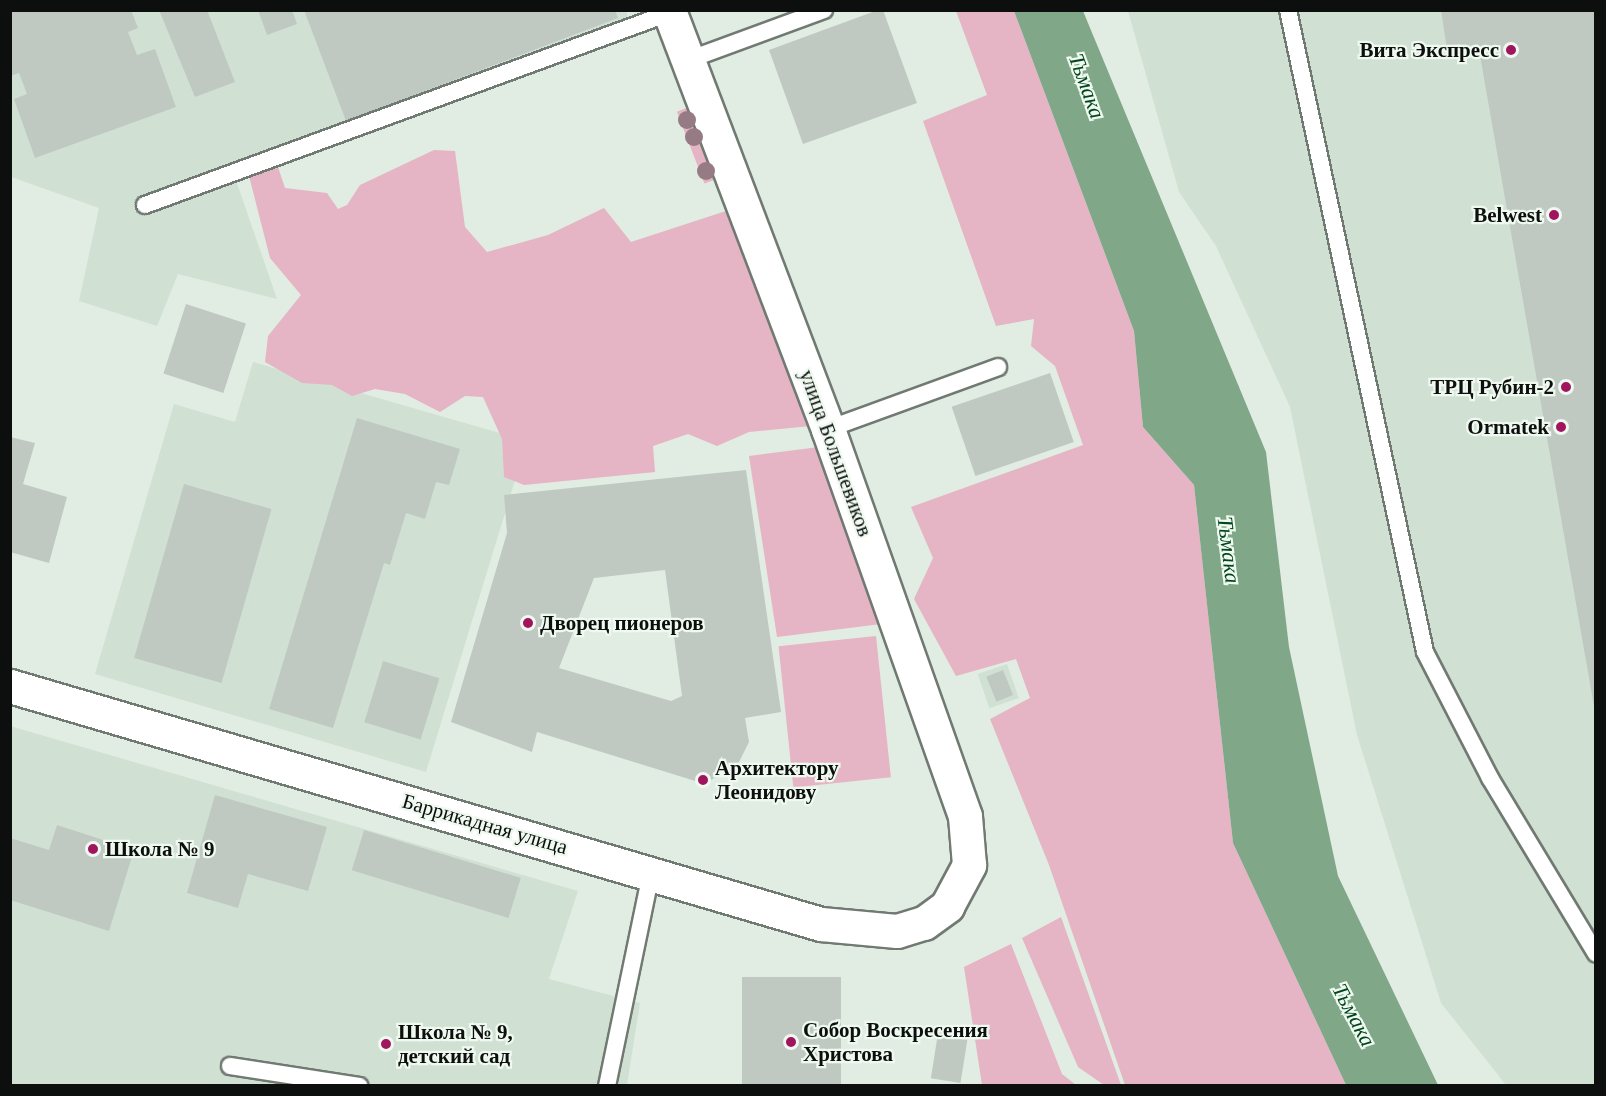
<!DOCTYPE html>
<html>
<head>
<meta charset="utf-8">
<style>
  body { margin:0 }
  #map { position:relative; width:1606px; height:1096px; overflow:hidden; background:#e1ece3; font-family:Georgia,serif }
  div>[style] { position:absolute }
  .built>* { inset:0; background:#d0e1d3; transform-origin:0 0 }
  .green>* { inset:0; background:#e5b4c5; transform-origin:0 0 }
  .water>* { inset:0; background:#80a788 }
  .building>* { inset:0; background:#bfc9c1; transform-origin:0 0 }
  .roads { filter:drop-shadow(2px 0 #717a72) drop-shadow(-2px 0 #717a72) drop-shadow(0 2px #717a72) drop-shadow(0 -2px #717a72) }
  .lane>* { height:16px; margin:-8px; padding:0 8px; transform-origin:8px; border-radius:8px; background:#fff }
  .street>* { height:33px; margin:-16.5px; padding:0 16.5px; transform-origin:16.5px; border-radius:16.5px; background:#fff }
  .trees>* { width:18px; height:18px; margin:-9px; border-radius:50%; background:#967a84 }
  .dots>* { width:16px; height:16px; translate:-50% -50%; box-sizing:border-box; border:3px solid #eff9f0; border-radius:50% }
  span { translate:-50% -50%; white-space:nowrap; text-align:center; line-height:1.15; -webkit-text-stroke:4.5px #eff9f0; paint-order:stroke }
  .poi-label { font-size:21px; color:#0c0f0d; font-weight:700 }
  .right { translate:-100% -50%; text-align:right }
  .left { translate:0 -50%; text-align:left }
  .street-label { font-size:21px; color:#0c0f0d }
  .water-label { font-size:22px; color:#00451d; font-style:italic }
  .frame { position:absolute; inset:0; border:12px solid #0c0f0d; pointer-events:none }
</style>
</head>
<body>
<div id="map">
  <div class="built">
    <div style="clip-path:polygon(626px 10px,629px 21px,230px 163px,277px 299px,178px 274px,157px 326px,79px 301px,99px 208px,11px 177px,11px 11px)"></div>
    <div style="clip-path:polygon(1128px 11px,1595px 11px,1595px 1085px,1506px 1085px,1441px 1003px,1357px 735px,1290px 407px,1216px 246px,1179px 192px)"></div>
    <div style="clip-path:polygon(253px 362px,527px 441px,426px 772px,95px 674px,174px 404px,235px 422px)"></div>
    <div style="left:1007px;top:664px;width:36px;height:31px;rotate:71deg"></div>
    <div style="clip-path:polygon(10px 726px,578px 891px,549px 979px,640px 1003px,627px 1085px,11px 1085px)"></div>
  </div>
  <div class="green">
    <div style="clip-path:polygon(956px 11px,1014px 11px,1134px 331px,1143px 427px,1194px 485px,1233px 843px,1346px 1085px,1125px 1085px,1049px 865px,990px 719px,1030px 698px,1016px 659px,956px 676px,914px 599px,933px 558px,911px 507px,1083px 445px,1055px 366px,1031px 346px,1034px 319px,996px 326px,923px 121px,987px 95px)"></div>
    <div style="left:689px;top:107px;width:77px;height:13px;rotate:69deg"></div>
    <div style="clip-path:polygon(434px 150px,455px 151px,465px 227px,487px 252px,548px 235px,604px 208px,631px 242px,729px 210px,811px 426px,749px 432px,717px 446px,688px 434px,653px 446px,655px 472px,524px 485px,504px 477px,502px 439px,483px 397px,465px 396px,440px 412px,405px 394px,375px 389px,352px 396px,332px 385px,302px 383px,265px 362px,268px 336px,301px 295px,270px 258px,249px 176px,277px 164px,285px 188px,327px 193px,338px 209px,347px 205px,360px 185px)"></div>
    <div style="clip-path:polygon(819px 447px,881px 624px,777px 637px,749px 456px)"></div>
    <div style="left:876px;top:636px;width:142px;height:98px;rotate:84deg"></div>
    <div style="clip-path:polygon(1061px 917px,1121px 1085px,1104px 1085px,1078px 1067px,1022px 938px)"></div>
    <div style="clip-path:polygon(1011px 944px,1062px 1074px,1076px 1085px,982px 1085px,964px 967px)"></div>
  </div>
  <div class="water">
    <div style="clip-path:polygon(1014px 11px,1083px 11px,1266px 452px,1289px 647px,1338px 876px,1438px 1085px,1346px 1085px,1233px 843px,1194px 485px,1143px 427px,1134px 331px)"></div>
  </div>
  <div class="building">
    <div style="clip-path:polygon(10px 10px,131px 10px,138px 28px,128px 32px,137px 55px,155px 49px,176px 107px,35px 158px,14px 99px,27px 94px,19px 73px,10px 76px)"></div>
    <div style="clip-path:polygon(159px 10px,207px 10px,235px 82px,195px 97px)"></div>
    <div style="clip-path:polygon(258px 10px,292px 10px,297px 24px,267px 35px)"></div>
    <div style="clip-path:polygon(304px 10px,615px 10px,618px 18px,346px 121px)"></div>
    <div style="clip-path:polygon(878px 10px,883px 10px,917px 103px,803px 144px,769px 50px)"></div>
    <div style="clip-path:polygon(1441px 10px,1596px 10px,1596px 718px,1478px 44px,1447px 50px)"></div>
    <div style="left:186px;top:304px;width:63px;height:73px;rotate:18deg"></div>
    <div style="left:1050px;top:373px;width:73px;height:104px;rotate:71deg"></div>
    <div style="clip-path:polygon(357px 418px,460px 449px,449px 485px,436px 482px,425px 519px,406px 513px,390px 565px,384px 563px,333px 728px,269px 709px)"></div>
    <div style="clip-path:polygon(10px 437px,35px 443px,23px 484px,67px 497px,49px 563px,10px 552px)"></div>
    <div style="clip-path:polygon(evenodd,746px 470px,781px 712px,745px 718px,749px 742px,739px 762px,705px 784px,537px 732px,532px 752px,451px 722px,507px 533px,504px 495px,746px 470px,665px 570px,682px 696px,671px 701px,559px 668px,594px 578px,665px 570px)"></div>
    <div style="left:184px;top:484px;width:91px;height:181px;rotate:16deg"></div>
    <div style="left:383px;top:661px;width:59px;height:64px;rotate:17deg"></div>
    <div style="left:1003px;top:670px;width:27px;height:18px;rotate:68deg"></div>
    <div style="clip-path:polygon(215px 795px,327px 827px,308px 891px,248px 874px,238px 908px,187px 893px)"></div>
    <div style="clip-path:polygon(57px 825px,134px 850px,109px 931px,10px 900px,10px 838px,49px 850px)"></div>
    <div style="left:364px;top:830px;width:164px;height:42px;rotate:17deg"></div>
    <div style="left:742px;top:977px;width:99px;height:109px"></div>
    <div style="left:939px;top:1027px;width:30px;height:52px;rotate:9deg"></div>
  </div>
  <div class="roads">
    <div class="lane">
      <div style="left:1288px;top:10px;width:656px;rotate:77.95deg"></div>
      <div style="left:1425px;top:652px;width:142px;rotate:62.7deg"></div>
      <div style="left:1490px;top:778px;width:205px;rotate:58.9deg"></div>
      <div style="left:688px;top:60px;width:145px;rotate:-20.2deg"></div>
      <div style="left:145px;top:205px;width:558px;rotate:-20.12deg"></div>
      <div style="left:828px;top:429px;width:181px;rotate:-20deg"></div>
      <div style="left:230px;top:1066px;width:131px;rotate:8.8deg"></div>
      <div style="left:607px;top:1086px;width:217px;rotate:-78.3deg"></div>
    </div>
    <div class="street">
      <div style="left:10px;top:686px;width:845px;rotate:16.36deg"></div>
      <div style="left:821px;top:924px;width:76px;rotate:5.3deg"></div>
      <div style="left:897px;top:931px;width:28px;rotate:-17deg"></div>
      <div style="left:924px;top:923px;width:29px;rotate:-36deg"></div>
      <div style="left:947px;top:906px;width:47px;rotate:-61.8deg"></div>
      <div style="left:969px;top:865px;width:49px;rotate:-94.7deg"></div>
      <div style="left:965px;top:816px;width:411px;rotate:-109.5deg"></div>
      <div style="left:828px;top:429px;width:448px;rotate:-110.8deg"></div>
    </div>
  </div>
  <div class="trees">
    <div style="left:687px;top:120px"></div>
    <div style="left:694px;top:137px"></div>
    <div style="left:706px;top:171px"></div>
  </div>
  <div class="dots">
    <div style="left:1511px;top:50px;background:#a1155f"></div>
    <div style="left:1554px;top:215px;background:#a1155f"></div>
    <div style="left:1566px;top:387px;background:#a1155f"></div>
    <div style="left:1561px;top:427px;background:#a1155f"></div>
    <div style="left:528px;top:623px;background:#a1155f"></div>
    <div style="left:703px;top:780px;background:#a1155f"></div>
    <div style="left:93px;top:849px;background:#a1155f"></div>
    <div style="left:791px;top:1042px;background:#a1155f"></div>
    <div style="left:386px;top:1044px;background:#a1155f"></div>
  </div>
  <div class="poi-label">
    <span class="right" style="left:1499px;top:50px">Вита Экспресс</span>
    <span class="right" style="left:1542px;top:215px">Belwest</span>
    <span class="right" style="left:1554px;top:387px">ТРЦ Рубин-2</span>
    <span class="right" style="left:1549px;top:427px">Ormatek</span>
    <span class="left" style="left:540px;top:623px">Дворец пионеров</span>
    <span class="left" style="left:715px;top:780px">Архитектору<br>Леонидову</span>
    <span class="left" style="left:105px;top:849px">Школа № 9</span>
    <span class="left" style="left:803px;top:1042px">Собор Воскресения<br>Христова</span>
    <span class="left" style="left:398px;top:1044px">Школа № 9,<br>детский сад</span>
  </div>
  <div class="street-label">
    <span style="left:836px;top:453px;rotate:70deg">улица Большевиков</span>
    <span style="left:485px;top:824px;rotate:16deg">Баррикадная улица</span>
  </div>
  <div class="water-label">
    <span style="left:1087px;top:86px;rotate:70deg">Тьмака</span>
    <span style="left:1229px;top:550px;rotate:83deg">Тьмака</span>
    <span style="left:1354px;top:1015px;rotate:62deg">Тьмака</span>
  </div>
  <div class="frame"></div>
</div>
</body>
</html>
